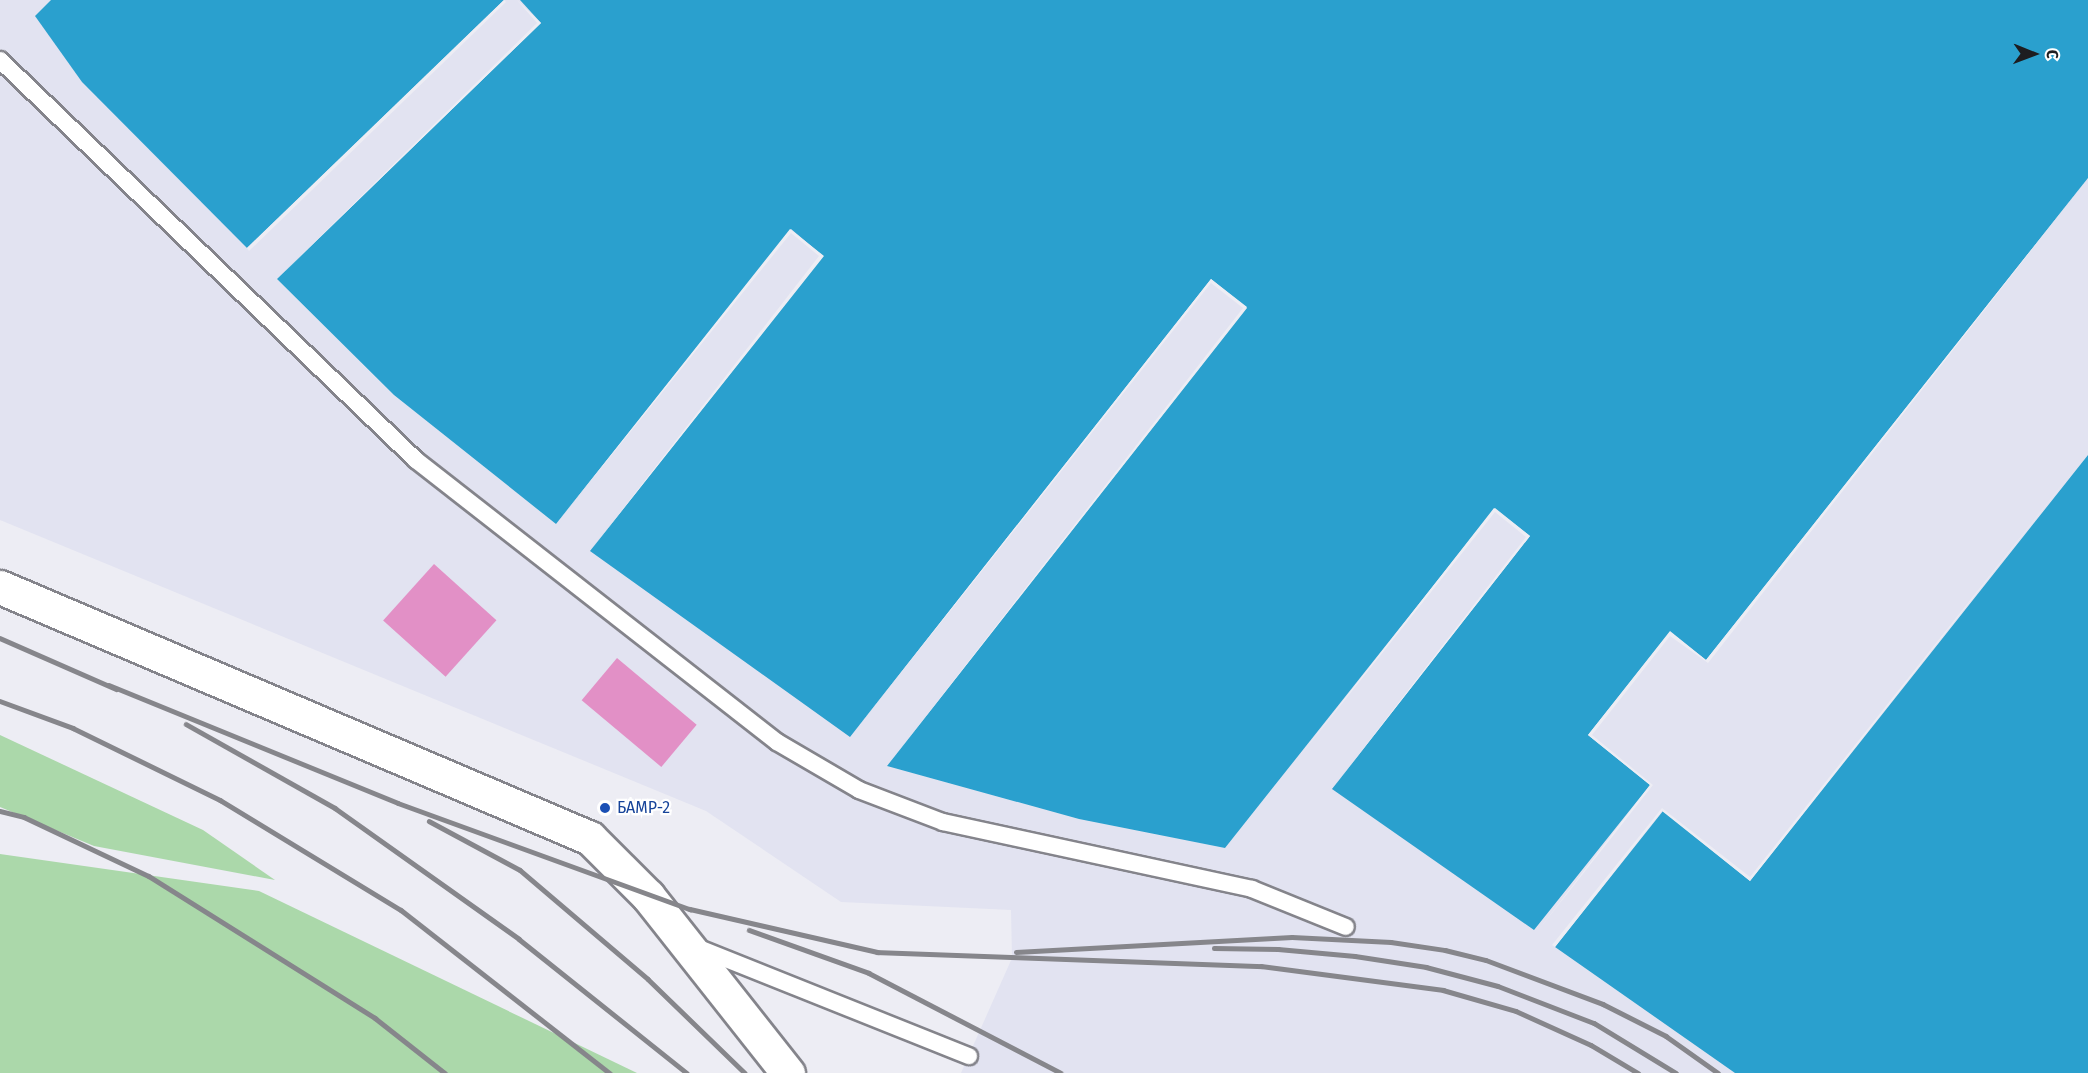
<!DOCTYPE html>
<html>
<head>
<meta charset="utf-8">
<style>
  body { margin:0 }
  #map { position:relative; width:2088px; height:1073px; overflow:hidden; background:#ededf4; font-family:"Fira Sans",sans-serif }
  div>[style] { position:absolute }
  .built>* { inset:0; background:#e2e3f1 }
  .green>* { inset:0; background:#abd8aa }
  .water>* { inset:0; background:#2aa0ce }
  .pier>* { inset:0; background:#ededf4 }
  .building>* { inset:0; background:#e290c6; transform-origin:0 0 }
  .roads { filter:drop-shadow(2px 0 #84848b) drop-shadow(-2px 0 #84848b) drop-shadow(0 2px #84848b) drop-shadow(0 -2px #84848b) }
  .service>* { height:16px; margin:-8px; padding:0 8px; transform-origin:8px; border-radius:8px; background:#fff }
  .minor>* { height:33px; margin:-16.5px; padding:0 16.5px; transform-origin:16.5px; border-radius:16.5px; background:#fff }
  .rail>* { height:4.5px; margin:-2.25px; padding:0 2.25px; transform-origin:2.25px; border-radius:2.25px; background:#86868b }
  .dots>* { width:16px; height:16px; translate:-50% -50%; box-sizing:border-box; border:3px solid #fff; border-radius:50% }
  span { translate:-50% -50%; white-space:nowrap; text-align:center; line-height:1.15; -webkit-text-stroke:4.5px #fff; paint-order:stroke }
  .transit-label { font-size:16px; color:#164399 }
  .left { translate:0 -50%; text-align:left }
  .north { position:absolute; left:2004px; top:24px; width:60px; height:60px; -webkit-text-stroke:4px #fff; paint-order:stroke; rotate:91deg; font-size:16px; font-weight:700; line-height:24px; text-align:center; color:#1d1d20 }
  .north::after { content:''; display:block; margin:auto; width:21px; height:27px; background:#1d1d20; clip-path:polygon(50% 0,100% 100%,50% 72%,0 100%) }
</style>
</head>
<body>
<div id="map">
  <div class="built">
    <div style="clip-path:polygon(0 0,51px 0,35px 16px,247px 248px,504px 0,520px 0,541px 23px,277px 279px,394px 395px,556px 524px,790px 229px,1211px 279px,1247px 307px,887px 766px,1079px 819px,1225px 848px,1494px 508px,1530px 536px,1588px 735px,1670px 631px,1706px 660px,2088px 178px,2088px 455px,1750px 881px,1555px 947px,1735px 1073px,961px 1073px,1012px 958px,1011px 910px,841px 902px,706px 811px,0 520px)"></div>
  </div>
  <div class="green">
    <div style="clip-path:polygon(0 735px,203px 830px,275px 880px,94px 846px,0 807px)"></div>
    <div style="clip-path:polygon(0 854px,259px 891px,637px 1073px,0 1073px)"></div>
  </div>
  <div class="water">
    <div style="clip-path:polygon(51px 0,504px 0,247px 248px,82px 82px,35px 16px)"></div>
    <div style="clip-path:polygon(520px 0,2088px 0,2088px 178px,1706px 660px,1670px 632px,1588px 735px,1650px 785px,1534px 930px,1332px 789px,1530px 536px,1495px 508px,1225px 848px,1079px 819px,887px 766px,1247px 308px,1211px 279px,850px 737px,590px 551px,823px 256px,791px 229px,556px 524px,394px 395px,277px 279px,541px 23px)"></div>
    <div style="clip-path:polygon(2088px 455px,2088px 1073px,1735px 1073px,1555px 947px,1663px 811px,1750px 881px)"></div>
  </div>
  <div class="pier">
    <div style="clip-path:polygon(504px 0,506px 2px,249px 251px,247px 248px)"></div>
    <div style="clip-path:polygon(517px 0,541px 23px,277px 279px,537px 23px)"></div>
    <div style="clip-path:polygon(2088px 178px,1708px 663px,1670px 636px,1592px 735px,1653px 785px,1537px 932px,1650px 785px,1588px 735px,1670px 631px,1706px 660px)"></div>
    <div style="clip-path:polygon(790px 229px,824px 256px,590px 551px,819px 256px,791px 233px,556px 524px)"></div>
    <div style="clip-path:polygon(1211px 279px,1247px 307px,887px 766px,1243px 308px,1211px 283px,850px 737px)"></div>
    <div style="clip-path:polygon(2088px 452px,1750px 881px,1662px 811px,1555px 947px,1552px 945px,1662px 808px,1750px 877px)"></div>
    <div style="clip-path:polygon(1494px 508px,1530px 536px,1332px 789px,1526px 537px,1495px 512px,1296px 761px)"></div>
  </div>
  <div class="building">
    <div style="left:434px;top:564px;width:84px;height:76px;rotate:42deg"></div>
    <div style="left:617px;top:658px;width:104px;height:55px;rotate:40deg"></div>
  </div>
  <div class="roads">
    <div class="service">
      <div style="left:0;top:60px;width:577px;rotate:43.88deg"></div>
      <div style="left:416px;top:460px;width:458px;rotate:38deg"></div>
      <div style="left:777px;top:742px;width:95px;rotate:30.3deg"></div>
      <div style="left:859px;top:790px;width:90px;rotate:20.9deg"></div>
      <div style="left:943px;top:822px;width:316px;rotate:12.2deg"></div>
      <div style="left:1252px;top:889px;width:101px;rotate:22deg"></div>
      <div style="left:696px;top:947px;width:294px;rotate:21.8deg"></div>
    </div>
    <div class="minor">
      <div style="left:0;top:587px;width:641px;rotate:23.05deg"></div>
      <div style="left:590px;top:838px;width:82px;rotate:45deg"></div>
      <div style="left:648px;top:896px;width:226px;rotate:51.7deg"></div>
    </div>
  </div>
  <div class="rail">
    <div style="left:0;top:638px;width:127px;rotate:23.7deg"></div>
    <div style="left:109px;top:685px;width:312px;rotate:22.2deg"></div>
    <div style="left:398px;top:803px;width:311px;rotate:20deg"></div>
    <div style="left:690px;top:909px;width:192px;rotate:12.9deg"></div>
    <div style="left:877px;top:952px;width:384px;rotate:2.1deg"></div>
    <div style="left:1261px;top:966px;width:184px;rotate:7.5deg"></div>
    <div style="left:1443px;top:990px;width:76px;rotate:16deg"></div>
    <div style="left:1516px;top:1011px;width:82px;rotate:24.4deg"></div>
    <div style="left:1591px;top:1045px;width:55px;rotate:30.8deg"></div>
    <div style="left:0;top:701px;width:78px;rotate:20.3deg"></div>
    <div style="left:73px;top:728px;width:164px;rotate:26.1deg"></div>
    <div style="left:220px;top:800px;width:212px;rotate:31.3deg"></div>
    <div style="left:401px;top:910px;width:265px;rotate:38deg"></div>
    <div style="left:186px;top:724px;width:171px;rotate:29.4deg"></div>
    <div style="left:335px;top:808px;width:226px;rotate:35.4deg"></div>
    <div style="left:519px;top:939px;width:215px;rotate:38.6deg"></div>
    <div style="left:0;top:811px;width:25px;rotate:14deg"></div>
    <div style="left:24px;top:817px;width:138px;rotate:25.3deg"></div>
    <div style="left:149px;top:876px;width:267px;rotate:32.1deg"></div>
    <div style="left:375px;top:1018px;width:89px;rotate:38.2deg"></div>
    <div style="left:429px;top:821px;width:103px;rotate:28.3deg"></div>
    <div style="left:520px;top:870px;width:168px;rotate:40.4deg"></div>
    <div style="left:648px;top:979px;width:135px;rotate:44.1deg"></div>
    <div style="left:749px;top:930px;width:127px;rotate:19.7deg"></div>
    <div style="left:869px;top:973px;width:216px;rotate:27.5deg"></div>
    <div style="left:1214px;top:948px;width:64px;rotate:0.9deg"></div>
    <div style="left:1278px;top:949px;width:77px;rotate:5.2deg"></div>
    <div style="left:1355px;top:956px;width:72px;rotate:8.8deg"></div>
    <div style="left:1426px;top:967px;width:74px;rotate:14.8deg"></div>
    <div style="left:1498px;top:986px;width:103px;rotate:21.1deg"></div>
    <div style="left:1594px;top:1023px;width:96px;rotate:31.4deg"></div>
    <div style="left:1016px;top:952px;width:276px;rotate:-3.1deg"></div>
    <div style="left:1292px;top:937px;width:99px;rotate:2.9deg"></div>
    <div style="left:1391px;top:942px;width:55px;rotate:8.4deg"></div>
    <div style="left:1445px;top:950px;width:42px;rotate:13.7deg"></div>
    <div style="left:1486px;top:960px;width:125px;rotate:20.6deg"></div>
    <div style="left:1603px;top:1004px;width:71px;rotate:26.9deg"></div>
    <div style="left:1666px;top:1036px;width:64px;rotate:35.4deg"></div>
  </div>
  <div class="dots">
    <div style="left:605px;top:808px;background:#1a4fb4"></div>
  </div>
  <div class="transit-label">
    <span class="left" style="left:617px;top:808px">БАМР-2</span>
  </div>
  <div class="north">С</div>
</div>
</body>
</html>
